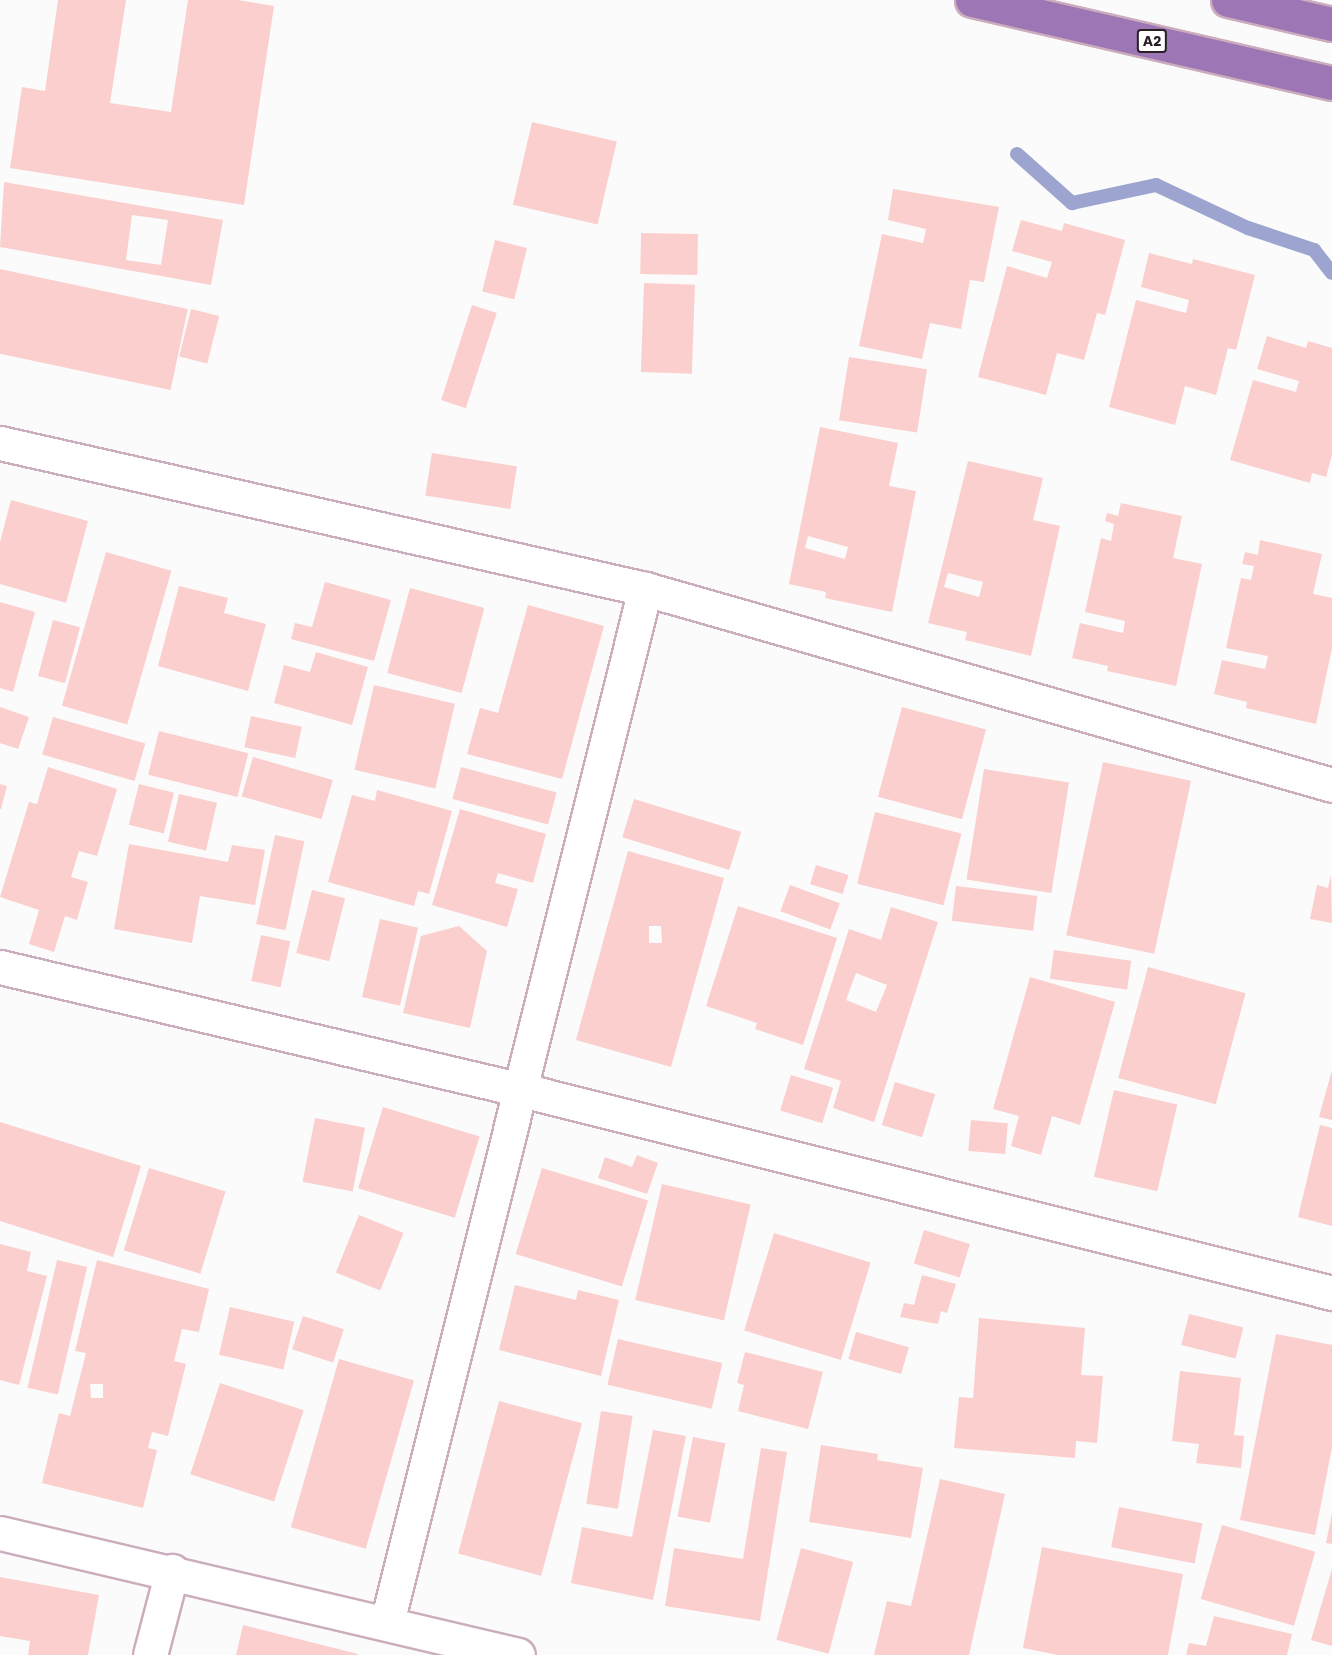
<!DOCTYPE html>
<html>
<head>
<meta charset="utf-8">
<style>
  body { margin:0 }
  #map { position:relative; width:1332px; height:1655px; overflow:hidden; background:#fbfbfb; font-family:Poppins,sans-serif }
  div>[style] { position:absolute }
  .stream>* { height:14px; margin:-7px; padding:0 7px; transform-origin:7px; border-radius:7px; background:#9da4cf }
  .building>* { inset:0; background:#fbcfce; transform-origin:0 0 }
  .roads { filter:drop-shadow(2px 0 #ccadbd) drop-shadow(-2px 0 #ccadbd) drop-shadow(0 2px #ccadbd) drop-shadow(0 -2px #ccadbd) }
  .minor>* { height:33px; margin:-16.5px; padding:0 16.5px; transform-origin:16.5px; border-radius:16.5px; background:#fff }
  .highway>* { height:33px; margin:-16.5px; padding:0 16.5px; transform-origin:16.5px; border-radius:16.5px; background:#9d77b5 }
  span { translate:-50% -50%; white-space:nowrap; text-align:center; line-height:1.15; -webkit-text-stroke:4.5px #fff; paint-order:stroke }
  .shield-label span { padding:2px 4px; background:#fff; border:2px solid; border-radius:4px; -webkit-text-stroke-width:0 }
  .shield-label { font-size:14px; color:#291e24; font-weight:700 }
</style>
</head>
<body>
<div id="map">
  <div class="stream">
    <div style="left:1017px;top:154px;width:74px;rotate:41.7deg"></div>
    <div style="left:1072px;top:203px;width:86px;rotate:-12.1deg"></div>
    <div style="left:1156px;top:185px;width:102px;rotate:25.1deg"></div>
    <div style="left:1248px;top:228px;width:70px;rotate:18.4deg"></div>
    <div style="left:1314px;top:250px;width:29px;rotate:52deg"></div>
  </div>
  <div class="building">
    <div style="clip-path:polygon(58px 0,126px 0,110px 103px,171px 112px,188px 0,238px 0,274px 6px,244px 205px,10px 168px,22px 87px,45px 91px)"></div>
    <div style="left:532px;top:122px;width:87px;height:85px;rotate:13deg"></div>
    <div style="clip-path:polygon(evenodd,4px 182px,223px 220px,211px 285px,0 247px,4px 182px,132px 215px,168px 220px,161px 265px,126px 260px,132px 215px)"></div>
    <div style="clip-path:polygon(893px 189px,999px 207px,984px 282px,970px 280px,961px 329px,930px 323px,922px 359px,859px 346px,882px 234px,923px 243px,926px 229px,888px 220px)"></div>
    <div style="clip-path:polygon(1021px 220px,1062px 231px,1064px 223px,1125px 240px,1105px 315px,1097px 313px,1084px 360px,1057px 353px,1046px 395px,978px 377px,1007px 266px,1047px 278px,1052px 262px,1012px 251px)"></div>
    <div style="left:641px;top:233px;width:57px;height:41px;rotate:1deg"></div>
    <div style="left:495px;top:240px;width:33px;height:53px;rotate:14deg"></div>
    <div style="clip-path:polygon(1149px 253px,1192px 264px,1193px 259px,1255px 275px,1236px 350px,1228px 348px,1216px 395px,1185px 386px,1175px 425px,1109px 407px,1136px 300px,1186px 313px,1189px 300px,1141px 287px)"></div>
    <div style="left:0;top:269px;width:192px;height:83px;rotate:12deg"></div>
    <div style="left:644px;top:283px;width:51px;height:89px;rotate:2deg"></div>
    <div style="left:472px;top:305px;width:26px;height:100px;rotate:18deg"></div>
    <div style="left:191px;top:309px;width:29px;height:49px;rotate:14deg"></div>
    <div style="clip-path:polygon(1267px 336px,1306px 348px,1308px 341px,1332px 348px,1332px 455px,1326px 477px,1312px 473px,1310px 483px,1230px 460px,1253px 380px,1296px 392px,1299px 381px,1257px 369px)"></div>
    <div style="left:849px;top:357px;width:79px;height:64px;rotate:9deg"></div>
    <div style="clip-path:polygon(evenodd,820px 427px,898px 443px,889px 486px,916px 491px,892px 612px,825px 598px,826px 592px,789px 584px,820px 427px,808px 536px,848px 547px,845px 559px,805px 548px,808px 536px)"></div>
    <div style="left:432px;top:453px;width:86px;height:43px;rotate:9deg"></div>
    <div style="clip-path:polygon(evenodd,968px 461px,1043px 478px,1033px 520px,1060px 526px,1031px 656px,965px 640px,967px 632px,928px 623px,968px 461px,948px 573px,983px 582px,979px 597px,944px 587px,948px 573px)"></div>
    <div style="clip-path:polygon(11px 500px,88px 521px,66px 603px,0 584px,0 542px)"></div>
    <div style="clip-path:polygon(1121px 503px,1182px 516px,1173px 558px,1202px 564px,1176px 686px,1107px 671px,1108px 666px,1072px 658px,1080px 623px,1123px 633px,1125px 621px,1085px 612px,1101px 538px,1111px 541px,1114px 524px,1105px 521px,1107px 513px,1118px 516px)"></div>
    <div style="clip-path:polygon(1260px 540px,1322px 554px,1313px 594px,1332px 598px,1332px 648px,1316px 724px,1246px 708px,1247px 702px,1214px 694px,1222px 660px,1265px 669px,1268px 656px,1226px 648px,1241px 578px,1251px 580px,1254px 566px,1242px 564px,1245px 552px,1258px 555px)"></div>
    <div style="left:106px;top:552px;width:68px;height:160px;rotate:16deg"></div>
    <div style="clip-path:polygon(325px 582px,391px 600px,374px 661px,291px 639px,295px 623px,312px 627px)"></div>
    <div style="clip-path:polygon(179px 586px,228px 598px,224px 613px,266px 624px,248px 691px,158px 666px)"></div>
    <div style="left:410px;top:588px;width:77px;height:88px;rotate:15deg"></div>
    <div style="clip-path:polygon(0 602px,35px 612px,13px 692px,0 688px)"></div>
    <div style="clip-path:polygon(528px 605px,604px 626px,562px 779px,467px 754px,480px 708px,498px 713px)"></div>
    <div style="left:53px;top:620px;width:28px;height:58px;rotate:15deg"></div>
    <div style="clip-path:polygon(316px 652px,368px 667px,352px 725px,274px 703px,284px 665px,310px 672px)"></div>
    <div style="left:374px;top:685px;width:83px;height:87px;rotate:13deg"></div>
    <div style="clip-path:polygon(0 707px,29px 717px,18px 749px,0 743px)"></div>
    <div style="left:902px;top:707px;width:87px;height:93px;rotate:15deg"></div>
    <div style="left:251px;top:716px;width:52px;height:32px;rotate:12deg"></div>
    <div style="left:53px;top:717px;width:96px;height:39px;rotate:16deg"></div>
    <div style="left:159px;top:731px;width:92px;height:45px;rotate:14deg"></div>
    <div style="left:253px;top:757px;width:83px;height:41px;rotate:16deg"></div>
    <div style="left:1103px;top:762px;width:90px;height:177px;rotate:12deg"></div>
    <div style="clip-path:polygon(48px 767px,117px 789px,97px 856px,79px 851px,71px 877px,88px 882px,77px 920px,65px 916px,54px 952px,29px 944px,39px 910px,0 897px,29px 802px,37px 804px)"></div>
    <div style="left:461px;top:767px;width:99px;height:33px;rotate:15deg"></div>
    <div style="left:984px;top:769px;width:86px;height:112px;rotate:9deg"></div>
    <div style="clip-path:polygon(0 784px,7px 786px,1px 809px,0 809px)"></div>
    <div style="left:139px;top:784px;width:36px;height:42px;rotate:14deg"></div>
    <div style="clip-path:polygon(377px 790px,452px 811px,429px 894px,418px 891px,414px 906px,328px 882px,352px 795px,375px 801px)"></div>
    <div style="left:179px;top:794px;width:39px;height:49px;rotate:13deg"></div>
    <div style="left:634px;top:799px;width:112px;height:40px;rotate:17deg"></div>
    <div style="clip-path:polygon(460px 809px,546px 834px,533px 883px,498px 873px,495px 883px,518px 889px,507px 927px,432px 905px)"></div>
    <div style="left:875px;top:812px;width:89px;height:74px;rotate:14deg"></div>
    <div style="left:275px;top:835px;width:30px;height:91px;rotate:12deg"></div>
    <div style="clip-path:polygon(129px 844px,228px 862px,232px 845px,265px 850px,255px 905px,200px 896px,192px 943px,114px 929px)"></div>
    <div style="clip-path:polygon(evenodd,628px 851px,724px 878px,671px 1067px,576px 1040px,628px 851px,649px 926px,661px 926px,662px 943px,649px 943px,649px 926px)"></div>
    <div style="left:816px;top:865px;width:34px;height:20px;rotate:17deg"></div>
    <div style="clip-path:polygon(1331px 875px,1332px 923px,1310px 919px,1317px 885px,1328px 888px)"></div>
    <div style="left:790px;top:885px;width:53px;height:28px;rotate:20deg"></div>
    <div style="left:956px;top:886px;width:82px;height:35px;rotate:7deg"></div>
    <div style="left:312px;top:890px;width:34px;height:65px;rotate:14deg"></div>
    <div style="clip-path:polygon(738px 906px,837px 938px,803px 1045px,755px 1029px,757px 1023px,706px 1006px)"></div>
    <div style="clip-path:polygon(evenodd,891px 907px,938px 922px,874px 1122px,833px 1108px,841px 1081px,804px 1069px,849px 929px,881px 940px,891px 907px,856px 973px,887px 985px,876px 1012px,846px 1000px,856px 973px)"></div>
    <div style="left:380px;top:919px;width:39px;height:80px;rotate:13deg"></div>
    <div style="clip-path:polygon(459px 926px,487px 951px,470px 1028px,403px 1013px,421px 936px)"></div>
    <div style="left:261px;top:935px;width:30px;height:47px;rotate:12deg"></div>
    <div style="left:1054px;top:950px;width:78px;height:29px;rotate:8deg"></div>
    <div style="left:1148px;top:967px;width:101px;height:115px;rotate:15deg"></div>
    <div style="clip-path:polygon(1030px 977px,1115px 1002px,1080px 1125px,1052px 1116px,1041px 1155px,1011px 1146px,1019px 1116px,993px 1109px)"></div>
    <div style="clip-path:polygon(1332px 1070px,1332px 1120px,1319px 1117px)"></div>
    <div style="left:791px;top:1075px;width:44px;height:37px;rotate:17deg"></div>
    <div style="left:895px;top:1082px;width:42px;height:45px;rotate:17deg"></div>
    <div style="left:1114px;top:1090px;width:65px;height:89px;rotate:13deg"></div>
    <div style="left:383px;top:1107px;width:101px;height:85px;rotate:17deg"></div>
    <div style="left:315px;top:1118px;width:51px;height:65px;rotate:11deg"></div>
    <div style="left:971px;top:1120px;width:37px;height:31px;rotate:5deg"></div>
    <div style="clip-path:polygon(0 1122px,141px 1166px,113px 1257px,0 1221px)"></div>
    <div style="clip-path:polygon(1320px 1125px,1332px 1128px,1332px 1226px,1298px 1217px)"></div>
    <div style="clip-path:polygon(637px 1155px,658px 1163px,647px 1194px,598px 1178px,605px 1157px,632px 1167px)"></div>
    <div style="left:149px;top:1168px;width:80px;height:86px;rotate:17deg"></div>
    <div style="left:542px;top:1168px;width:111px;height:90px;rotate:17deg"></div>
    <div style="left:662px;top:1184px;width:91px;height:119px;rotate:13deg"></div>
    <div style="left:359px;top:1215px;width:48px;height:62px;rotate:22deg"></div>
    <div style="left:924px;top:1230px;width:48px;height:35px;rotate:17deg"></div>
    <div style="left:774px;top:1233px;width:101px;height:102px;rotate:17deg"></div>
    <div style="clip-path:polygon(0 1244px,31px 1252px,27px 1271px,47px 1276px,19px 1385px,0 1380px)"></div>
    <div style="left:57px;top:1260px;width:31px;height:131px;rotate:13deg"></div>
    <div style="clip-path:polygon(evenodd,97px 1260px,209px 1289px,199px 1332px,182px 1329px,174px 1361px,186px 1364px,168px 1436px,152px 1432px,148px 1448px,157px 1450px,143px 1508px,42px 1483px,59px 1413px,70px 1416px,86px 1353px,75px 1351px,97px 1260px,90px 1384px,103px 1384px,103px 1398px,91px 1398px,90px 1384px)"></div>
    <div style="clip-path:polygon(922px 1275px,956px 1284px,947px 1313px,941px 1311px,938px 1324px,900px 1317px,904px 1303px,914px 1305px)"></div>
    <div style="clip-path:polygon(515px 1285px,576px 1300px,578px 1290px,619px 1300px,601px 1376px,499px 1350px)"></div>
    <div style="left:230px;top:1307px;width:66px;height:49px;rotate:13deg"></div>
    <div style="left:1189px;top:1314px;width:56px;height:32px;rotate:14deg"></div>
    <div style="left:303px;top:1316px;width:43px;height:35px;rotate:18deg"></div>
    <div style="clip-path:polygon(979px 1318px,1085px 1328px,1081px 1375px,1103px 1376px,1097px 1443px,1076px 1441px,1075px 1458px,954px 1448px,959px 1397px,973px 1398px)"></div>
    <div style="left:856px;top:1332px;width:55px;height:28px;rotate:16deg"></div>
    <div style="clip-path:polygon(1276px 1334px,1332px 1345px,1332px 1447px,1315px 1535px,1240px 1520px)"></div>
    <div style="left:618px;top:1339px;width:107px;height:47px;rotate:13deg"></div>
    <div style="clip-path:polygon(745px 1352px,823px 1372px,808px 1429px,738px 1411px,744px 1385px,737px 1383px)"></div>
    <div style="left:339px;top:1359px;width:78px;height:175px;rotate:16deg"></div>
    <div style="clip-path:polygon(1180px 1371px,1241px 1378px,1234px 1435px,1244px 1436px,1241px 1468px,1196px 1463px,1199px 1444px,1172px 1441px)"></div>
    <div style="left:220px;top:1383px;width:88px;height:96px;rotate:18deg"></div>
    <div style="left:499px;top:1401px;width:86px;height:158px;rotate:15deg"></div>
    <div style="left:601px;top:1411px;width:32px;height:94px;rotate:9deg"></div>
    <div style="clip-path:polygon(653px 1430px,686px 1436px,653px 1600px,571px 1583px,582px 1527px,632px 1537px)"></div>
    <div style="left:693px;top:1437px;width:33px;height:81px;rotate:11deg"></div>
    <div style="clip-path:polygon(821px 1445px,878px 1454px,877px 1460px,923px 1468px,911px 1538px,809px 1522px)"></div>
    <div style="clip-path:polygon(761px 1448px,787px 1452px,760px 1621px,665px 1606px,674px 1548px,743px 1559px)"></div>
    <div style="clip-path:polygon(940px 1479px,1005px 1494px,969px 1655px,874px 1655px,887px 1601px,911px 1606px)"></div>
    <div style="left:1119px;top:1507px;width:85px;height:41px;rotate:11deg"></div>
    <div style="clip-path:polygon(1332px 1513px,1332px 1544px,1326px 1543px)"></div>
    <div style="left:1222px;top:1525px;width:97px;height:77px;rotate:16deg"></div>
    <div style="clip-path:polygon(1042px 1547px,1183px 1574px,1168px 1655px,1058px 1655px,1023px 1648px)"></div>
    <div style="left:801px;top:1548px;width:54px;height:95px;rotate:15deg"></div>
    <div style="clip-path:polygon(1332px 1569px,1332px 1646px,1311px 1640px)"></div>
    <div style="clip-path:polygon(0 1577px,99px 1595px,88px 1655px,28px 1655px,30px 1641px,0 1636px)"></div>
    <div style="clip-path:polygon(1214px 1616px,1292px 1634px,1287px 1655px,1186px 1655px,1189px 1643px,1206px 1646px)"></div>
    <div style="clip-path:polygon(243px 1625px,358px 1654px,358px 1655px,236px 1655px)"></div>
  </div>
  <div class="roads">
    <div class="minor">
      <div style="left:0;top:443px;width:661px;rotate:12.75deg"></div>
      <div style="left:645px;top:589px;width:714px;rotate:15.92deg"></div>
      <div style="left:0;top:967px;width:536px;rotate:13.26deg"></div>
      <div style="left:522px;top:1090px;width:835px;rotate:14.07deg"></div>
      <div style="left:0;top:1533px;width:532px;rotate:13.25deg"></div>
      <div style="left:387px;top:1623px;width:1066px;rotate:-75.99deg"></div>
      <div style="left:150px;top:1655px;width:87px;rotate:-75.3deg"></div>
    </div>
    <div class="highway">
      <div style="left:972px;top:0;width:369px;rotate:13deg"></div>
      <div style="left:1228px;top:0;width:107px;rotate:13deg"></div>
    </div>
  </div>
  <div class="shield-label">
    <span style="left:1152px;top:41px">A2</span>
  </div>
</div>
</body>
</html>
